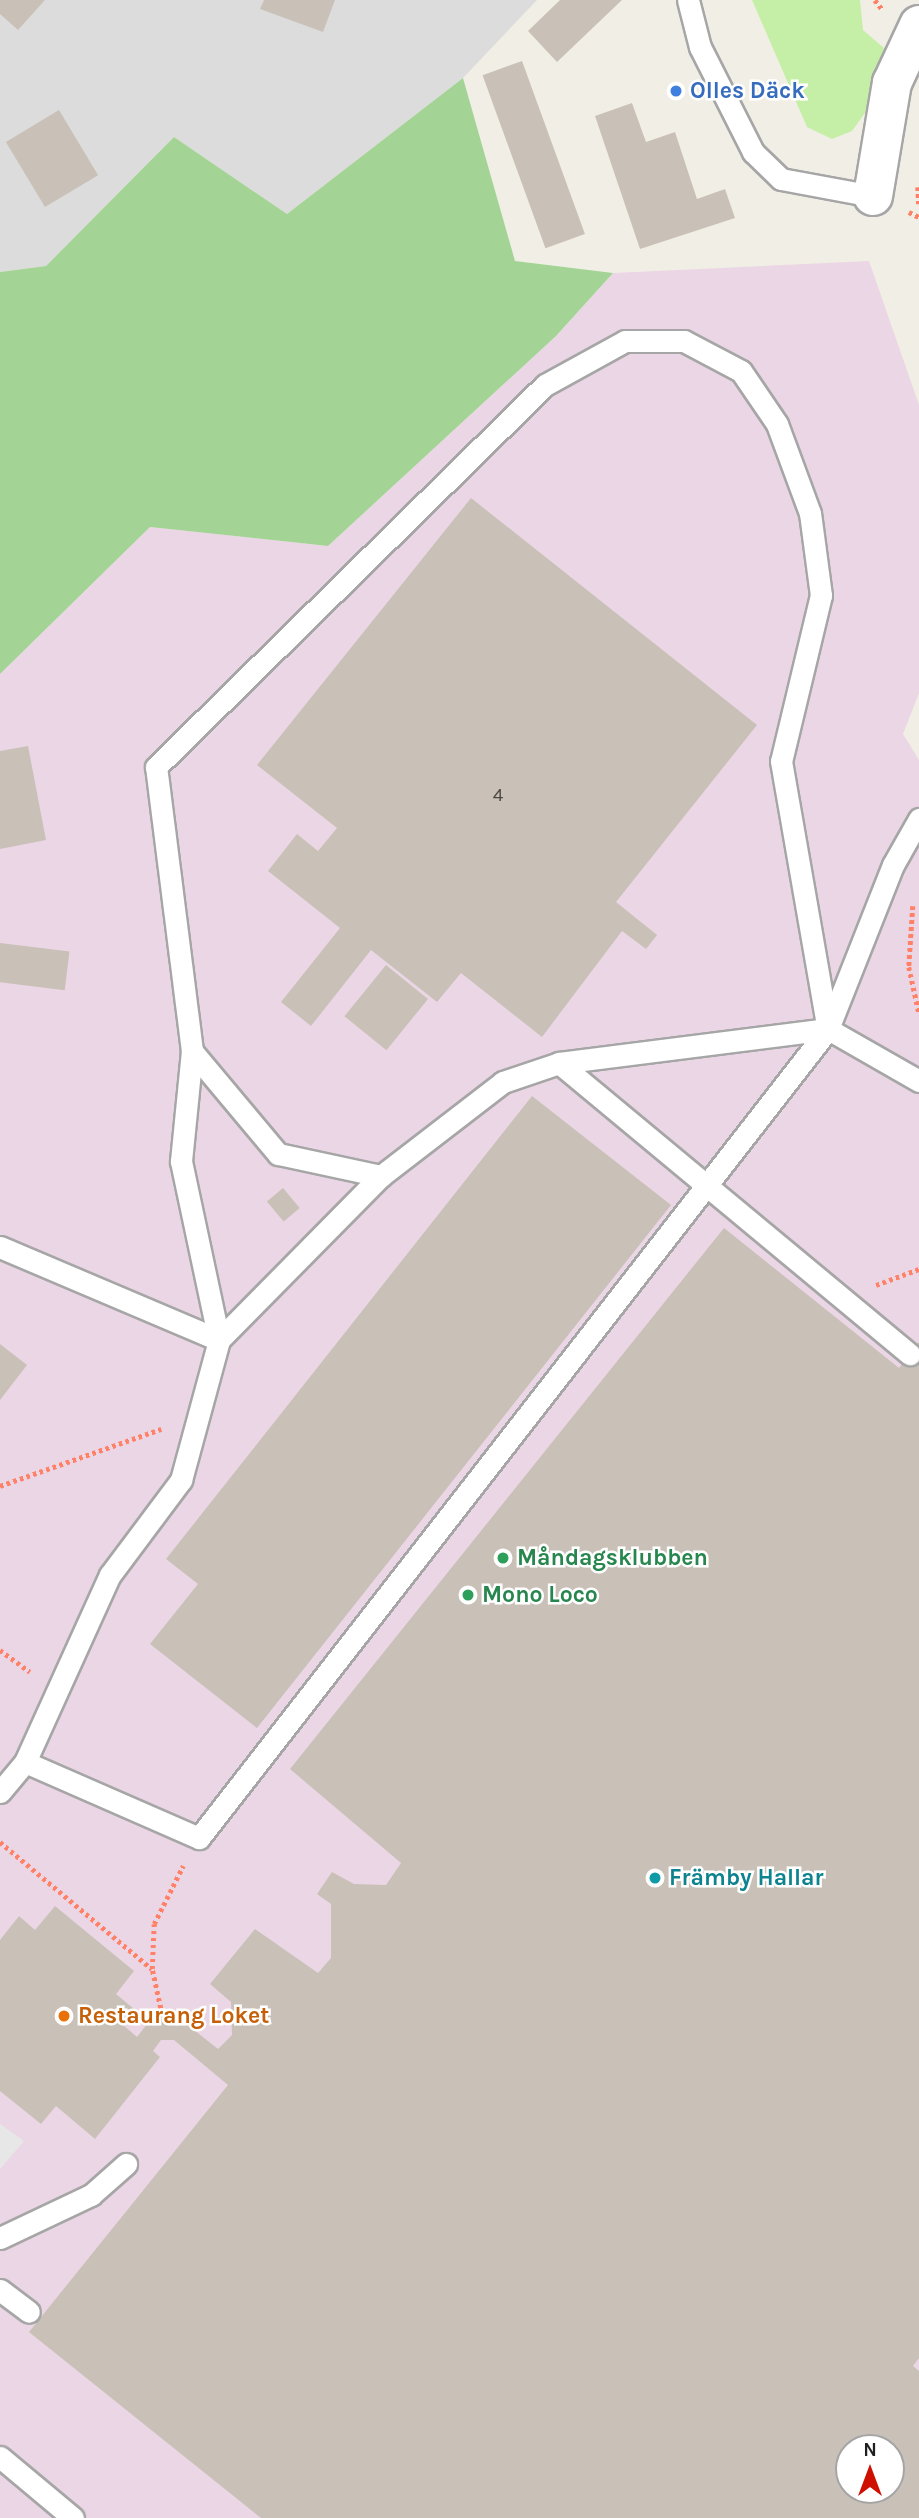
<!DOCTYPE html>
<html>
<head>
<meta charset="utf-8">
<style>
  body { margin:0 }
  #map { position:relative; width:919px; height:2518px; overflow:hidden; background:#f1eee5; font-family:Karla,sans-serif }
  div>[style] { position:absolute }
  .residential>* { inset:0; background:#dddcdc }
  .industrial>* { inset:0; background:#ebd6e5 }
  .grass>* { inset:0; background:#c5efa7 }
  .forest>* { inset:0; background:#a3d496 }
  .parking>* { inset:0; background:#e7e7e7 }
  .building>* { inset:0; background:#c9c1b7; transform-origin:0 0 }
  .path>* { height:4.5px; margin-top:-2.25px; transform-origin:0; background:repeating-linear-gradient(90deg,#ff8268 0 3.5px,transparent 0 7px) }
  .roads { filter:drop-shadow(2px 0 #a6a6a6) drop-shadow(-2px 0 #a6a6a6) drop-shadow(0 2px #a6a6a6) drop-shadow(0 -2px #a6a6a6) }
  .lane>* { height:21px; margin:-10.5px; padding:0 10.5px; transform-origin:10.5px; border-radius:10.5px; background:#fff }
  .street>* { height:38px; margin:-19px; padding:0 19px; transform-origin:19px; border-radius:19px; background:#fff }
  .dots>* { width:19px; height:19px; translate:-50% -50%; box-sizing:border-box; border:4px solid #fff; border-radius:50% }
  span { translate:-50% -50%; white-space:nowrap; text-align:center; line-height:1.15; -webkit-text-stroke:5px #fff; paint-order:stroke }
  .number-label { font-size:19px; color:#4a4845 }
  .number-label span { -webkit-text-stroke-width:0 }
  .shop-label { font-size:23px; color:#366cbe; font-weight:700 }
  .left { translate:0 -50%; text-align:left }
  .leisure-label { font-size:23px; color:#27864d; font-weight:700 }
  .culture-label { font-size:23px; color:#0d838f; font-weight:700 }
  .food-label { font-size:23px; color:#c56008; font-weight:700 }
  .north { position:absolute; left:835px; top:2434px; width:70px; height:70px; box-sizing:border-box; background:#fff; border:2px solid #a5a5a5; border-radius:50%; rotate:0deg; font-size:19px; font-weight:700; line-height:28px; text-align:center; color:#1f1f1f }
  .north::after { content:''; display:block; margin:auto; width:24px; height:32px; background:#cf0f00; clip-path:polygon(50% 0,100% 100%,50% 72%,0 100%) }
</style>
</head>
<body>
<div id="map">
  <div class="residential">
    <div style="clip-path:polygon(0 0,537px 0,463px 78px,287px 214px,174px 137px,46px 266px,0 272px)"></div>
  </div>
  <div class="industrial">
    <div style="clip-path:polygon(evenodd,869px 261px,919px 405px,919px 693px,903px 734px,919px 760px,919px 2518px,0 2518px,0 674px,150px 527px,328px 546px,556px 336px,613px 273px,869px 261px,849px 2448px,891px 2448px,891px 2490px,849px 2490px,849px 2448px)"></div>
  </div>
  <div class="grass">
    <div style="clip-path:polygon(752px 0,860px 0,863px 30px,884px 48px,865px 113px,852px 131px,832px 139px,807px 127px)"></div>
  </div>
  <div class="forest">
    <div style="clip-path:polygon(463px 78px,515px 261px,613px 273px,556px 336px,328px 546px,150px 527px,0 674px,0 272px,46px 266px,174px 137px,287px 214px)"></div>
  </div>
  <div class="parking">
    <div style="clip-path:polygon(0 2124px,24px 2141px,0 2169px)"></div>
  </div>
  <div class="building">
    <div style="clip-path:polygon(0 0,45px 0,18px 30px,0 14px)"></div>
    <div style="clip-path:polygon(264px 0,335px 0,323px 32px,260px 9px)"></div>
    <div style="clip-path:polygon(560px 0,622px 0,557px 62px,528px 31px)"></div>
    <div style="left:522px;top:61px;width:184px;height:42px;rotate:70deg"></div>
    <div style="clip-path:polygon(632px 103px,646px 142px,675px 132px,697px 199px,725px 189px,735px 218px,640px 249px,595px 116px)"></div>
    <div style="left:59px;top:110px;width:76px;height:62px;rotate:59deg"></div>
    <div style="clip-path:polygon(471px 498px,757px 725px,616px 902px,657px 935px,646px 949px,622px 931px,542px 1037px,461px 973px,437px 1002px,371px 950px,311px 1026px,281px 1002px,340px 928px,268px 871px,297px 834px,318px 851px,337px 828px,257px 765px)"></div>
    <div style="clip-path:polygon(28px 746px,46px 840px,0 849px,0 751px)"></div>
    <div style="left:0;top:943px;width:70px;height:39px;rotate:7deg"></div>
    <div style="left:386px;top:965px;width:54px;height:66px;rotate:39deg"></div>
    <div style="clip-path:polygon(532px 1096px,671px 1205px,257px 1728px,150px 1644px,198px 1584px,166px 1559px)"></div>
    <div style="left:283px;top:1188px;width:26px;height:21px;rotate:50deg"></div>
    <div style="clip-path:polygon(evenodd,724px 1228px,899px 1368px,919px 1342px,919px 2358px,913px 2366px,919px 2371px,919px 2518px,261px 2518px,29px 2332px,228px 2085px,174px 2040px,161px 2040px,153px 2051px,160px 2057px,95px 2139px,56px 2106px,41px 2124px,0 2091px,0 1940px,19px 1916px,35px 1930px,55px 1906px,134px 1971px,116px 1994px,134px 2009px,122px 2024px,137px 2037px,154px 2015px,175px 2015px,218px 2049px,232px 2035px,231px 2002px,210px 1984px,255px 1929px,318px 1973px,331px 1958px,331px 1904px,317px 1894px,332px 1872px,354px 1884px,386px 1885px,401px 1863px,290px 1769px,724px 1228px,849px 2448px,891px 2448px,891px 2490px,849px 2490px,849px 2448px)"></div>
    <div style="clip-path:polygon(0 1344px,27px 1365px,0 1400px)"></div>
  </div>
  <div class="path">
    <div style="left:875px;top:0;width:11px;rotate:52deg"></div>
    <div style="left:918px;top:187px;width:17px;rotate:87deg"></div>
    <div style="left:909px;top:212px;width:11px;rotate:27deg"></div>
    <div style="left:913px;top:906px;width:61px;rotate:93.8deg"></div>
    <div style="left:909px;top:967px;width:47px;rotate:77.7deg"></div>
    <div style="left:876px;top:1285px;width:46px;rotate:-20.4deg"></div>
    <div style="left:0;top:1486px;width:171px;rotate:-19.5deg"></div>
    <div style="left:0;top:1650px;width:37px;rotate:36deg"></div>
    <div style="left:0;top:1842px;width:198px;rotate:39.9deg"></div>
    <div style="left:162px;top:2015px;width:47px;rotate:-102.3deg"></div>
    <div style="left:152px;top:1969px;width:45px;rotate:-87.5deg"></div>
    <div style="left:154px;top:1924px;width:65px;rotate:-63.4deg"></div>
  </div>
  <div class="roads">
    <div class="lane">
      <div style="left:688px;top:0;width:49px;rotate:75.7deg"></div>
      <div style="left:700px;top:47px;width:118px;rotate:63.2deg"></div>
      <div style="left:753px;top:152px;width:39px;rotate:44deg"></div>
      <div style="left:781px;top:179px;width:94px;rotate:10.5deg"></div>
      <div style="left:559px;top:1063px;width:456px;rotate:39.7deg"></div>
      <div style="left:381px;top:1176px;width:105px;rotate:-167.9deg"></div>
      <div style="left:278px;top:1154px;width:134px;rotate:-129.9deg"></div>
      <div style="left:192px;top:1051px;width:286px;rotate:-97.2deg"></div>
      <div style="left:156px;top:767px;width:545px;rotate:-44.48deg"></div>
      <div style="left:545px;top:385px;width:91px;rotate:-28.8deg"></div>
      <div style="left:625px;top:341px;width:59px"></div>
      <div style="left:684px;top:341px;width:64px;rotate:27.8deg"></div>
      <div style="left:741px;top:371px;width:64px;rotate:55.8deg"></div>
      <div style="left:777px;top:424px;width:95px;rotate:69.7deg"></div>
      <div style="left:810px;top:513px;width:83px;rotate:82.4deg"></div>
      <div style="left:821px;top:595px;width:171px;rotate:103.5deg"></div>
      <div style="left:781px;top:761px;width:272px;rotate:80.1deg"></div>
      <div style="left:0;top:1247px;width:238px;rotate:23deg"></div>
      <div style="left:219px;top:1340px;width:183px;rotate:-102deg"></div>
      <div style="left:181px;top:1161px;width:111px;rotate:-84.3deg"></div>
      <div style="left:25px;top:1762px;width:190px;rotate:23.6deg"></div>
      <div style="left:199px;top:1838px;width:1025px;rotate:-52.13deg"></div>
      <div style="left:828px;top:1029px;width:176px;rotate:-68.4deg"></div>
      <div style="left:893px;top:865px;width:53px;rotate:-60.5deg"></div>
      <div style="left:0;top:1792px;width:39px;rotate:-50deg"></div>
      <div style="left:25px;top:1762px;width:205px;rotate:-65.6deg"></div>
      <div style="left:110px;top:1575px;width:119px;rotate:-53.2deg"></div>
      <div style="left:181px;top:1480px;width:145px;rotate:-74.8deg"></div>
      <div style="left:219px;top:1340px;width:231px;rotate:-45.4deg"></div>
      <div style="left:381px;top:1176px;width:154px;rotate:-37.6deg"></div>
      <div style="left:503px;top:1082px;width:59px;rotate:-18.7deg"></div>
      <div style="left:559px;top:1063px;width:271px;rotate:-7.2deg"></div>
      <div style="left:828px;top:1029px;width:105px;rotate:29.7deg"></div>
      <div style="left:0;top:2238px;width:101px;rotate:-25.3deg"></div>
      <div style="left:91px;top:2195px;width:47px;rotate:-41.5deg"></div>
      <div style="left:0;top:2290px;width:36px;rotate:37deg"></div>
      <div style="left:0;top:2457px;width:95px;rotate:39.9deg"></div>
    </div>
    <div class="street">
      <div style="left:873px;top:196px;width:115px;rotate:-80.5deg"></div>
      <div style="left:892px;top:83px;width:64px;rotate:-65deg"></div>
    </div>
  </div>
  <div class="dots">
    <div style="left:676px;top:91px;background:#3f7fe0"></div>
    <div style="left:503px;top:1558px;background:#2e9e5b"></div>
    <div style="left:468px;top:1595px;background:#2e9e5b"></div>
    <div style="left:655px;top:1878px;background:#0f9aa8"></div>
    <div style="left:64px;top:2016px;background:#e8710a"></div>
  </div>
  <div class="number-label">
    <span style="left:498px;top:796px">4</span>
  </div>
  <div class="shop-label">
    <span class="left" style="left:690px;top:91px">Olles Däck</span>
  </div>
  <div class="leisure-label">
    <span class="left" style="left:517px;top:1558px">Måndagsklubben</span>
    <span class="left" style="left:482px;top:1595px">Mono Loco</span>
  </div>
  <div class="culture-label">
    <span class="left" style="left:669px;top:1878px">Främby Hallar</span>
  </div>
  <div class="food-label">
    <span class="left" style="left:78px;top:2016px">Restaurang Loket</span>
  </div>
  <div class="north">N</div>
</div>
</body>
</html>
